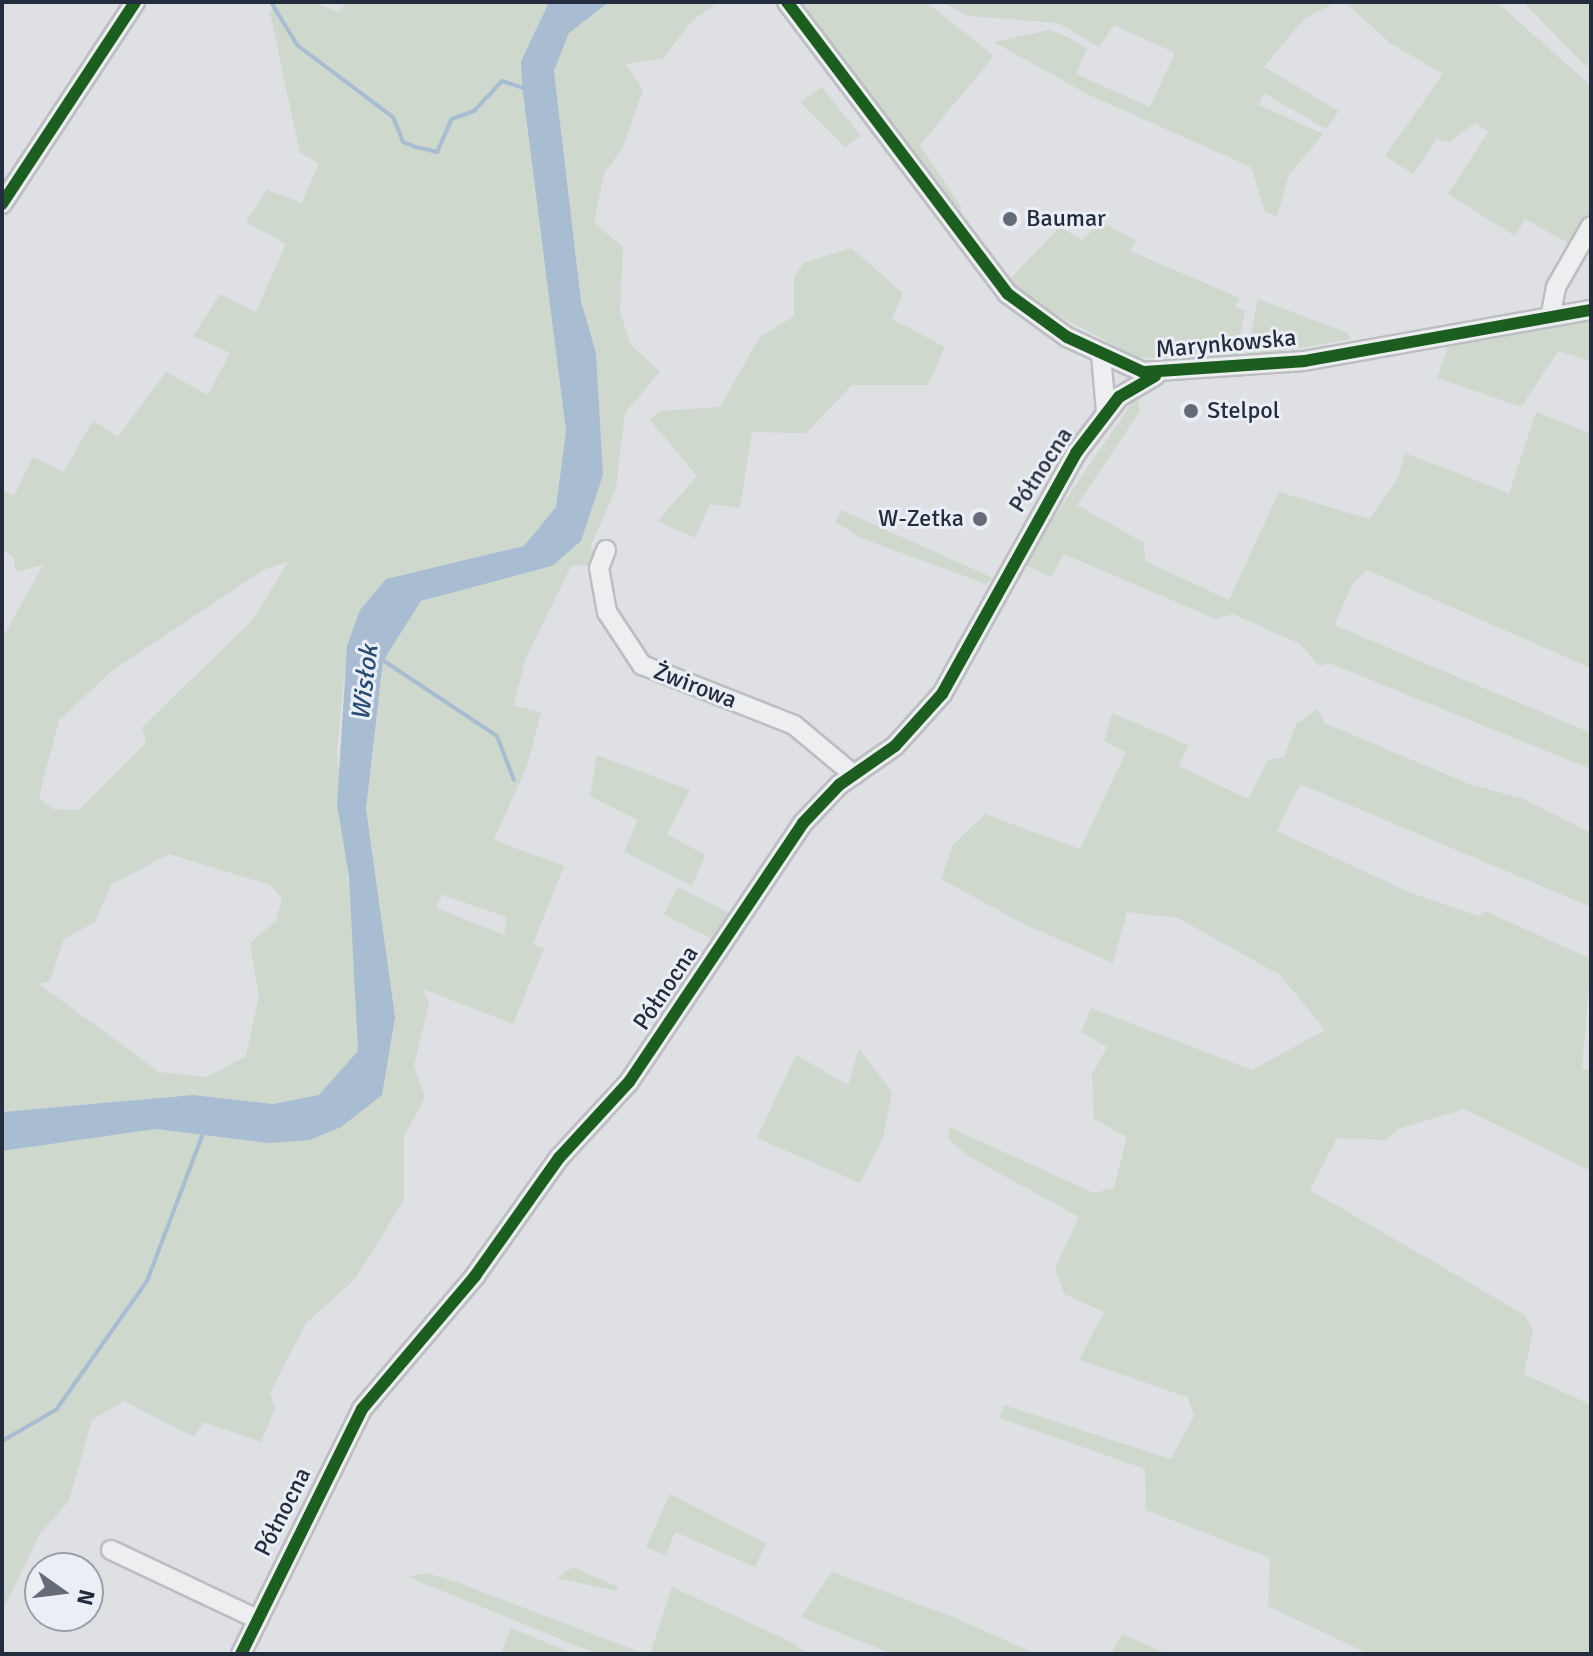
<!DOCTYPE html>
<html>
<head>
<meta charset="utf-8">
<style>
  body { margin:0 }
  #map { position:relative; width:1593px; height:1656px; overflow:hidden; background:#dee0e4; font-family:Signika,sans-serif }
  div>[style] { position:absolute }
  .green>* { inset:0; background:#ced8cd; transform-origin:0 0 }
  .water>* { inset:0; background:#a8bcd2 }
  .stream>* { height:4px; margin:-2px; padding:0 2px; transform-origin:2px; border-radius:2px; background:#a8bcd2 }
  .roads { filter:drop-shadow(2px 0 #bcbec2) drop-shadow(-2px 0 #bcbec2) drop-shadow(0 2px #bcbec2) drop-shadow(0 -2px #bcbec2) }
  .minor>* { height:18px; margin:-9px; padding:0 9px; transform-origin:9px; border-radius:9px; background:#edeef0 }
  .cycleway>* { height:12px; margin:-6px; padding:0 6px; transform-origin:6px; border-radius:6px; background:#1b5e20 }
  .dots>* { width:22px; height:22px; translate:-50% -50%; box-sizing:border-box; border:4px solid #eaeef5; border-radius:50% }
  span { translate:-50% -50%; white-space:nowrap; text-align:center; line-height:1.15; -webkit-text-stroke:6px #eaeef5; paint-order:stroke }
  .poi-label { font-size:24px; color:#242d3e }
  .left { translate:0 -50%; text-align:left }
  .right { translate:-100% -50%; text-align:right }
  .street-label { font-size:24px; color:#242d3e }
  .water-label { font-size:26px; color:#2a4c75; font-style:italic }
  .frame { position:absolute; inset:0; border:4px solid #242d3e; pointer-events:none }
  .north { position:absolute; left:24px; top:1552px; width:80px; height:80px; box-sizing:border-box; background:#eaeef5; border:2px solid #9ba1ac; border-radius:50%; rotate:104deg; font-size:22px; font-weight:700; line-height:32px; text-align:center; color:#242d3e }
  .north::after { content:''; display:block; margin:auto; width:28px; height:36px; background:#656c78; clip-path:polygon(50% 0,100% 100%,50% 72%,0 100%) }
</style>
</head>
<body>
<div id="map">
  <div class="green">
    <div style="clip-path:polygon(evenodd,276px 2px,313px 2px,339px 12px,346px 2px,549px 2px,521px 61px,522px 85px,566px 431px,556px 507px,524px 546px,387px 579px,360px 611px,347px 647px,337px 752px,360px 1012px,358px 1051px,344px 1075px,319px 1096px,273px 1104px,193px 1095px,2px 1112px,2px 639px,43px 565px,16px 572px,13px 556px,2px 549px,2px 489px,14px 496px,33px 457px,64px 472px,93px 420px,118px 437px,166px 372px,208px 395px,230px 353px,193px 336px,220px 294px,256px 312px,286px 244px,246px 222px,267px 190px,302px 203px,319px 163px,300px 153px,270px 13px,276px 2px,288px 562px,252px 621px,142px 727px,146px 743px,79px 810px,53px 809px,39px 797px,59px 720px,113px 670px,263px 570px,288px 562px,276px 2px,169px 854px,270px 885px,282px 898px,276px 921px,250px 943px,259px 996px,246px 1056px,207px 1077px,159px 1072px,39px 984px,50px 981px,64px 939px,95px 922px,111px 885px,169px 854px)"></div>
    <div style="clip-path:polygon(evenodd,609px 2px,719px 2px,693px 20px,663px 58px,626px 64px,643px 90px,622px 149px,604px 173px,594px 223px,623px 247px,620px 311px,630px 344px,660px 372px,625px 413px,616px 488px,590px 548px,596px 552px,590px 565px,571px 566px,526px 658px,513px 706px,541px 712px,527px 766px,494px 840px,564px 866px,533px 944px,544px 949px,513px 1024px,423px 989px,429px 1003px,414px 1066px,425px 1098px,404px 1136px,404px 1200px,355px 1279px,306px 1323px,270px 1393px,275px 1409px,261px 1442px,204px 1422px,194px 1437px,124px 1401px,92px 1420px,69px 1501px,40px 1534px,2px 1611px,2px 1151px,156px 1129px,268px 1143px,382px 1094px,366px 809px,383px 661px,421px 601px,552px 566px,581px 541px,603px 475px,596px 353px,581px 301px,554px 71px,569px 33px,609px 2px,442px 895px,507px 917px,504px 935px,436px 908px,442px 895px)"></div>
    <div style="clip-path:polygon(802px 2px,926px 2px,994px 56px,920px 145px,962px 208px,956px 215px)"></div>
    <div style="clip-path:polygon(942px 2px,1336px 2px,1304px 19px,1264px 67px,1339px 111px,1326px 129px,1264px 93px,1259px 105px,1323px 134px,1289px 175px,1277px 217px,1265px 212px,1251px 167px,1087px 94px,994px 42px,1049px 30px,1068px 37px,1087px 49px,1076px 74px,1150px 107px,1175px 53px,1114px 25px,1099px 47px,1058px 23px,969px 16px)"></div>
    <div style="clip-path:polygon(1345px 2px,1497px 2px,1591px 86px,1591px 216px,1573px 246px,1525px 219px,1515px 236px,1448px 194px,1488px 132px,1475px 123px,1449px 142px,1437px 139px,1413px 174px,1385px 156px,1443px 74px,1390px 43px)"></div>
    <div style="clip-path:polygon(1523px 2px,1591px 2px,1588px 68px)"></div>
    <div style="clip-path:polygon(822px 87px,861px 136px,845px 147px,800px 102px)"></div>
    <div style="clip-path:polygon(1102px 222px,1136px 241px,1130px 251px,1240px 298px,1235px 306px,1245px 311px,1236px 356px,1138px 358px,1033px 302px,1010px 279px,1060px 227px,1082px 240px)"></div>
    <div style="clip-path:polygon(851px 248px,903px 293px,892px 319px,945px 347px,928px 385px,852px 385px,806px 433px,752px 432px,740px 508px,710px 504px,695px 538px,658px 521px,697px 476px,650px 420px,660px 411px,720px 407px,759px 338px,794px 316px,794px 277px,804px 263px)"></div>
    <div style="clip-path:polygon(1258px 299px,1348px 333px,1351px 339px,1246px 357px)"></div>
    <div style="clip-path:polygon(1591px 319px,1591px 361px,1558px 351px,1521px 407px,1437px 378px,1450px 340px)"></div>
    <div style="clip-path:polygon(1137px 395px,1140px 411px,1077px 505px,1144px 543px,1145px 561px,1229px 600px,1279px 492px,1369px 519px,1398px 479px,1405px 453px,1509px 493px,1536px 412px,1591px 434px,1591px 668px,1367px 570px,1352px 585px,1334px 625px,1591px 733px,1591px 769px,1329px 663px,1319px 666px,1300px 644px,1233px 614px,1216px 619px,1064px 554px,1051px 577px,1022px 564px)"></div>
    <div style="clip-path:polygon(841px 510px,989px 576px,992px 579px,986px 584px,861px 538px,836px 522px)"></div>
    <div style="clip-path:polygon(1317px 709px,1325px 723px,1471px 785px,1521px 798px,1591px 833px,1591px 907px,1300px 784px,1277px 831px,1411px 893px,1479px 916px,1485px 911px,1591px 959px,1582px 1070px,1591px 1070px,1591px 1171px,1464px 1109px,1398px 1129px,1386px 1140px,1337px 1138px,1310px 1190px,1525px 1315px,1533px 1331px,1524px 1374px,1591px 1405px,1591px 1654px,1369px 1654px,1268px 1606px,1270px 1558px,1146px 1510px,1145px 1469px,1000px 1418px,1004px 1405px,1171px 1459px,1194px 1416px,1187px 1397px,1079px 1360px,1104px 1312px,1064px 1294px,1055px 1268px,1079px 1217px,970px 1157px,948px 1139px,949px 1127px,1094px 1193px,1114px 1188px,1127px 1137px,1094px 1119px,1092px 1075px,1107px 1047px,1081px 1032px,1091px 1008px,1252px 1070px,1325px 1030px,1280px 975px,1178px 918px,1127px 912px,1113px 963px,1022px 923px,941px 879px,953px 845px,985px 814px,1080px 849px,1126px 752px,1104px 741px,1112px 713px,1188px 745px,1179px 766px,1248px 799px,1268px 760px,1284px 757px,1296px 724px)"></div>
    <div style="clip-path:polygon(597px 755px,690px 790px,667px 834px,705px 855px,692px 886px,624px 852px,638px 820px,590px 796px)"></div>
    <div style="left:678px;top:887px;width:59px;height:31px;rotate:27deg"></div>
    <div style="clip-path:polygon(859px 1049px,892px 1092px,883px 1138px,860px 1183px,757px 1138px,796px 1055px,848px 1085px)"></div>
    <div style="clip-path:polygon(670px 1494px,766px 1543px,755px 1567px,675px 1532px,666px 1555px,646px 1547px)"></div>
    <div style="clip-path:polygon(573px 1567px,618px 1587px,616px 1591px,557px 1578px)"></div>
    <div style="clip-path:polygon(832px 1572px,958px 1619px,1036px 1654px,892px 1654px,801px 1617px)"></div>
    <div style="clip-path:polygon(427px 1573px,459px 1583px,645px 1654px,597px 1654px,408px 1577px)"></div>
    <div style="clip-path:polygon(672px 1587px,789px 1641px,809px 1654px,650px 1654px)"></div>
    <div style="clip-path:polygon(511px 1628px,574px 1654px,501px 1654px)"></div>
    <div style="clip-path:polygon(1122px 1634px,1168px 1654px,1111px 1654px)"></div>
  </div>
  <div class="water">
    <div style="clip-path:polygon(549px 2px,609px 2px,569px 33px,554px 71px,581px 301px,596px 353px,603px 475px,581px 541px,552px 566px,421px 601px,383px 661px,366px 809px,395px 1017px,382px 1095px,341px 1127px,310px 1140px,268px 1143px,156px 1129px,2px 1151px,2px 1112px,193px 1095px,273px 1104px,319px 1095px,358px 1051px,349px 877px,337px 804px,347px 646px,360px 610px,386px 579px,524px 546px,556px 507px,566px 431px,522px 85px,521px 61px)"></div>
  </div>
  <div class="stream">
    <div style="left:271px;top:2px;width:50px;rotate:58.8deg"></div>
    <div style="left:297px;top:45px;width:120px;rotate:36.9deg"></div>
    <div style="left:393px;top:117px;width:27px;rotate:68deg"></div>
    <div style="left:403px;top:142px;width:14px;rotate:21deg"></div>
    <div style="left:416px;top:147px;width:22px;rotate:13deg"></div>
    <div style="left:437px;top:152px;width:36px;rotate:-66deg"></div>
    <div style="left:452px;top:119px;width:23px;rotate:-20deg"></div>
    <div style="left:474px;top:111px;width:41px;rotate:-47deg"></div>
    <div style="left:502px;top:81px;width:26px;rotate:18deg"></div>
    <div style="left:381px;top:659px;width:139px;rotate:33.6deg"></div>
    <div style="left:497px;top:736px;width:47px;rotate:68.9deg"></div>
    <div style="left:2px;top:1441px;width:62px;rotate:-29.9deg"></div>
    <div style="left:56px;top:1410px;width:158px;rotate:-54.8deg"></div>
    <div style="left:147px;top:1281px;width:160px;rotate:-69.2deg"></div>
  </div>
  <div class="roads">
    <div class="minor">
      <div style="left:787px;top:2px;width:366px;rotate:52.9deg"></div>
      <div style="left:1008px;top:294px;width:73px;rotate:36.1deg"></div>
      <div style="left:1067px;top:337px;width:84px;rotate:24.7deg"></div>
      <div style="left:1143px;top:372px;width:161px;rotate:-3.9deg"></div>
      <div style="left:1304px;top:361px;width:291px;rotate:-10.1deg"></div>
      <div style="left:2px;top:204px;width:242px;rotate:-56.6deg"></div>
      <div style="left:1551px;top:313px;width:26px;rotate:-79deg"></div>
      <div style="left:1556px;top:287px;width:70px;rotate:-60.2deg"></div>
      <div style="left:1101px;top:355px;width:56px;rotate:84.9deg"></div>
      <div style="left:606px;top:550px;width:19px;rotate:111deg"></div>
      <div style="left:599px;top:568px;width:45px;rotate:79.7deg"></div>
      <div style="left:607px;top:612px;width:64px;rotate:56.6deg"></div>
      <div style="left:642px;top:665px;width:163px;rotate:21.5deg"></div>
      <div style="left:794px;top:725px;width:78px;rotate:39.8deg"></div>
      <div style="left:111px;top:1550px;width:161px;rotate:25.3deg"></div>
      <div style="left:241px;top:1654px;width:273px;rotate:-63.7deg"></div>
      <div style="left:362px;top:1409px;width:175px;rotate:-49.6deg"></div>
      <div style="left:475px;top:1276px;width:145px;rotate:-54.6deg"></div>
      <div style="left:559px;top:1158px;width:103px;rotate:-47.4deg"></div>
      <div style="left:629px;top:1082px;width:312px;rotate:-56.1deg"></div>
      <div style="left:803px;top:823px;width:52px;rotate:-46.5deg"></div>
      <div style="left:839px;top:785px;width:68px;rotate:-34.9deg"></div>
      <div style="left:895px;top:746px;width:70px;rotate:-47.9deg"></div>
      <div style="left:942px;top:694px;width:276px;rotate:-60.9deg"></div>
      <div style="left:1076px;top:453px;width:71px;rotate:-52.5deg"></div>
      <div style="left:1119px;top:397px;width:42px;rotate:-30.3deg"></div>
    </div>
  </div>
  <div class="cycleway">
    <div style="left:787px;top:2px;width:366px;rotate:52.9deg"></div>
    <div style="left:1008px;top:294px;width:73px;rotate:36.1deg"></div>
    <div style="left:1067px;top:337px;width:84px;rotate:24.7deg"></div>
    <div style="left:1143px;top:372px;width:161px;rotate:-3.9deg"></div>
    <div style="left:1304px;top:361px;width:291px;rotate:-10.1deg"></div>
    <div style="left:2px;top:204px;width:242px;rotate:-56.6deg"></div>
    <div style="left:241px;top:1654px;width:273px;rotate:-63.7deg"></div>
    <div style="left:362px;top:1409px;width:175px;rotate:-49.6deg"></div>
    <div style="left:475px;top:1276px;width:145px;rotate:-54.6deg"></div>
    <div style="left:559px;top:1158px;width:103px;rotate:-47.4deg"></div>
    <div style="left:629px;top:1082px;width:312px;rotate:-56.1deg"></div>
    <div style="left:803px;top:823px;width:52px;rotate:-46.5deg"></div>
    <div style="left:839px;top:785px;width:68px;rotate:-34.9deg"></div>
    <div style="left:895px;top:746px;width:70px;rotate:-47.9deg"></div>
    <div style="left:942px;top:694px;width:276px;rotate:-60.9deg"></div>
    <div style="left:1076px;top:453px;width:71px;rotate:-52.5deg"></div>
    <div style="left:1119px;top:397px;width:42px;rotate:-30.3deg"></div>
  </div>
  <div class="dots">
    <div style="left:1010px;top:219px;background:#656c78"></div>
    <div style="left:1191px;top:411px;background:#656c78"></div>
    <div style="left:980px;top:519px;background:#656c78"></div>
  </div>
  <div class="poi-label">
    <span class="left" style="left:1026px;top:219px">Baumar</span>
    <span class="left" style="left:1207px;top:411px">Stelpol</span>
    <span class="right" style="left:964px;top:519px">W-Zetka</span>
  </div>
  <div class="street-label">
    <span style="left:1226px;top:344px;rotate:-5deg">Marynkowska</span>
    <span style="left:1041px;top:470px;rotate:-57deg">Północna</span>
    <span style="left:695px;top:686px;rotate:21deg">Żwirowa</span>
    <span style="left:666px;top:988px;rotate:-56deg">Północna</span>
    <span style="left:283px;top:1512px;rotate:-63deg">Północna</span>
  </div>
  <div class="water-label">
    <span style="left:366px;top:683px;rotate:-83deg">Wisłok</span>
  </div>
  <div class="frame"></div>
  <div class="north">N</div>
</div>
</body>
</html>
